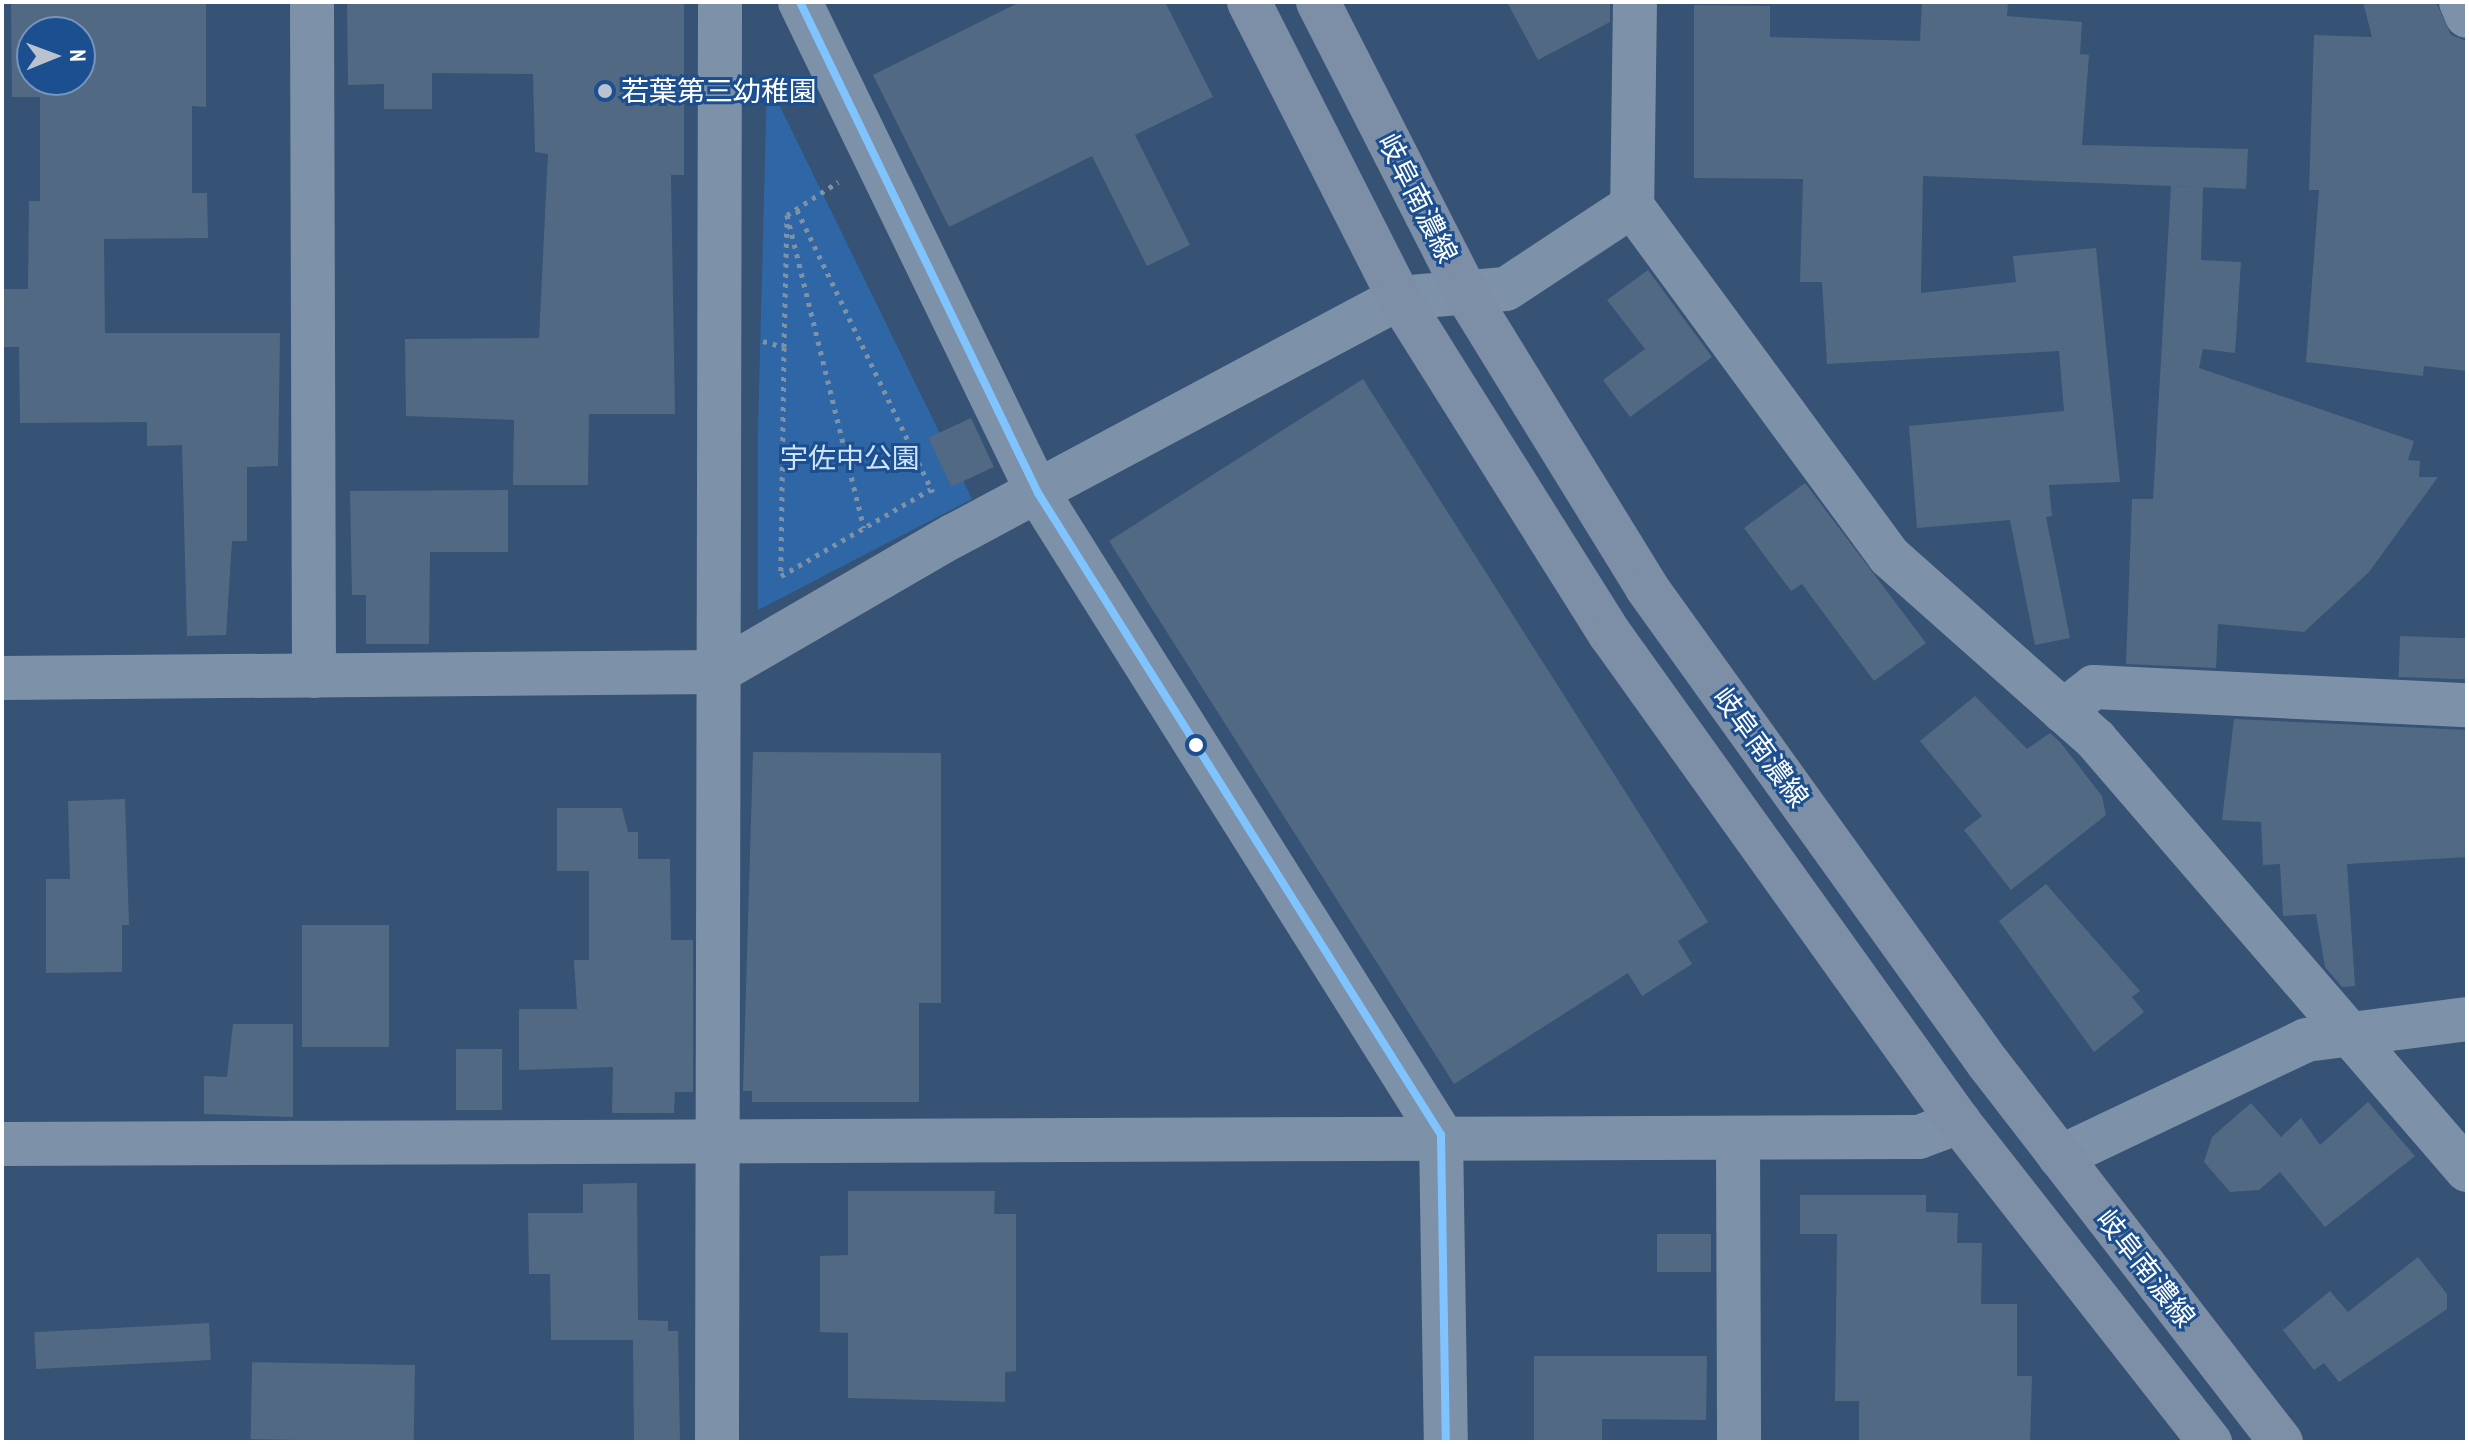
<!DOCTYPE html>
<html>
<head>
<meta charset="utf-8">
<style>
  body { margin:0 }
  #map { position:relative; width:2469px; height:1444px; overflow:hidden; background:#365274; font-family:"PT Sans Narrow","Noto Sans JP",sans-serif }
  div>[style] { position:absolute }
  .green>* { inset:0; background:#2f66a5 }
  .building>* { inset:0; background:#526984; transform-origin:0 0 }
  .path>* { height:5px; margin-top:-2.5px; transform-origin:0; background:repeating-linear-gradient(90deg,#7d92a8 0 4px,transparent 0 10px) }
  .minor>* { height:44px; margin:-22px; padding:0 22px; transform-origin:22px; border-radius:22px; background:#7d92a8 }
  .major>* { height:44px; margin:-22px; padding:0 22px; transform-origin:22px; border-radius:22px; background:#7d8ea7 }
  .bus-1>* { height:8px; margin:-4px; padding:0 4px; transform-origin:4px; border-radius:4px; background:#80c4ff }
  .dots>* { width:22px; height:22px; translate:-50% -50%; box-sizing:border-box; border:4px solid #1b4f8f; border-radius:50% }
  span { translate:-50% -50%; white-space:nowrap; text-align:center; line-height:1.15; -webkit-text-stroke:6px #1b4f8f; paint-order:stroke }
  .poi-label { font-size:28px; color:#fff }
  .left { translate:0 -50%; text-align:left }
  .street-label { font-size:28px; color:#fff }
  .park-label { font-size:28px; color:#cfe3fa }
  .frame { position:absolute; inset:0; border:4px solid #fff; pointer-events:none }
  .north { position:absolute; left:16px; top:16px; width:80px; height:80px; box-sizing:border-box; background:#1b4f8f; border:2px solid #7695bc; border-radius:50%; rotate:89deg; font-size:22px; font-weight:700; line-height:32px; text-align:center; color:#fff }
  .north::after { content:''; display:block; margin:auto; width:28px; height:36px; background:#b9c2ce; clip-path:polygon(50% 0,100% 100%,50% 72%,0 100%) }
</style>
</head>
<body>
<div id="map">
  <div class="green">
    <div style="clip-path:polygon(767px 80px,972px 499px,758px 610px,758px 430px)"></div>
  </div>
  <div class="building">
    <div style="clip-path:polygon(evenodd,11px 2px,206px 2px,206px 107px,192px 106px,192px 193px,207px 193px,208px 238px,104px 239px,105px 333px,280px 333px,278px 466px,247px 467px,247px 541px,232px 541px,226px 635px,187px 636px,182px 445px,147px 446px,147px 422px,20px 423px,19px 347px,2px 347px,2px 289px,28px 289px,29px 201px,40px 201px,40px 97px,12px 97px,11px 2px,32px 32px,80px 32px,80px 80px,32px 80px,32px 32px)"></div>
    <div style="clip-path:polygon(347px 2px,684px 2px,684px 175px,671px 175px,675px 414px,589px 414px,588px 485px,513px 485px,514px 420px,406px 416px,405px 339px,539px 338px,548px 154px,535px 152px,533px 74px,432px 73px,432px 109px,384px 109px,384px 84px,348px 85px)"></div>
    <div style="clip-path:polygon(1020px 2px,1165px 2px,1213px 97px,1135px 135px,1190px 245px,1147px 266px,1092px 156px,949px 227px,873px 75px)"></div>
    <div style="clip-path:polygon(1507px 2px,1610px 2px,1610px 22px,1538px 60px)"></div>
    <div style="clip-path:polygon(1922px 2px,2008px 2px,2007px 16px,2082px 22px,2080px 54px,2089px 55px,2082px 145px,2248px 149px,2246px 189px,1923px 176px,1921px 293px,2016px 282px,2013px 256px,2096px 248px,2120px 482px,2049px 485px,2052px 516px,2046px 517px,2070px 638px,2035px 645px,2010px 520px,1917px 528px,1909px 426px,2064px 411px,2059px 351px,1827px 364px,1822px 282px,1800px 282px,1803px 179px,1694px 178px,1694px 5px,1770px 6px,1770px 37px,1920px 41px)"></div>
    <div style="clip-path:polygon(2363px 2px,2436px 2px,2451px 35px,2467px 41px,2467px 371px,2424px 366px,2423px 376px,2306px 362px,2319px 190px,2309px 190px,2314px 35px,2372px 37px)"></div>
    <div style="clip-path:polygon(2171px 186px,2203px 187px,2201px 260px,2241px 262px,2235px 353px,2203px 349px,2199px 368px,2414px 441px,2408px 460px,2420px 461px,2419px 477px,2438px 477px,2369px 572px,2304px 632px,2218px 624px,2216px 668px,2126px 664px,2132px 499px,2153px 499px)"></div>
    <div style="clip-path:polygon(1648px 270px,1712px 357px,1630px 417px,1603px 380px,1645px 349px,1607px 300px)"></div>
    <div style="clip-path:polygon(1363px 379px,1708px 922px,1678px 941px,1692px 964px,1642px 996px,1628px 973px,1454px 1084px,1109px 541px)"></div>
    <div style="left:971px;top:418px;width:54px;height:47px;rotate:65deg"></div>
    <div style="clip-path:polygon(1805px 483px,1926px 643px,1874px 681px,1802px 584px,1791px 591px,1744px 528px)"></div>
    <div style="clip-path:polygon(508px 490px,508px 552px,430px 552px,429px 644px,366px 644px,366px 595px,352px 595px,350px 491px)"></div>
    <div style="left:2400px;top:636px;width:67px;height:41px;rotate:2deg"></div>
    <div style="clip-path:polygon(1975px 696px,2027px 749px,2050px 733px,2060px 742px,2102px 796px,2106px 815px,2011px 890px,1964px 830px,1982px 816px,1920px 741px)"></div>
    <div style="clip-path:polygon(2234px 719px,2467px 730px,2467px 857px,2347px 864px,2355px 986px,2342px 987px,2325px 967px,2316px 914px,2283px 916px,2280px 864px,2263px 865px,2261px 822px,2222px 820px)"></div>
    <div style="clip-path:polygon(753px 752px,941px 753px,941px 1003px,919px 1003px,919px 1102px,752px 1102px,752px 1091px,743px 1091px)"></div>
    <div style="clip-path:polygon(125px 799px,129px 925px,122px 925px,122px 972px,46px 973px,46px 879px,70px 879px,68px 801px)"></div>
    <div style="clip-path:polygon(557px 808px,622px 808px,628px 832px,638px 832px,638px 859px,670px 859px,671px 940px,693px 940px,693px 1092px,675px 1092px,674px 1113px,612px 1113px,613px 1067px,519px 1070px,519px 1009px,577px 1009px,574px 960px,589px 960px,589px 871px,557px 871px)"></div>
    <div style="clip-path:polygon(2046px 884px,2140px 991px,2132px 997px,2144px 1012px,2094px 1052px,1999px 921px)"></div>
    <div style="left:302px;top:925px;width:87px;height:122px"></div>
    <div style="clip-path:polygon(233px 1024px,293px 1024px,293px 1117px,204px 1114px,204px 1076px,227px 1077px)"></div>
    <div style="left:456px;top:1049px;width:46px;height:61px"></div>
    <div style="clip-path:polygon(2368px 1102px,2415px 1156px,2325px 1227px,2280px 1172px,2259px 1190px,2230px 1192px,2204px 1162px,2212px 1137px,2251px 1103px,2281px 1137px,2301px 1118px,2320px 1145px)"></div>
    <div style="clip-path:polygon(637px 1183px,638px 1320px,668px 1321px,668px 1331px,678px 1331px,680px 1442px,634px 1442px,633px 1340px,551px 1340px,550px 1274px,529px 1274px,528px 1213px,583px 1213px,583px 1184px)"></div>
    <div style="clip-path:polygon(848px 1191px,995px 1191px,994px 1214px,1016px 1214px,1016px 1371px,1005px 1372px,1005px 1402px,848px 1398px,848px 1333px,820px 1332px,820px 1256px,848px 1255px)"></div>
    <div style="clip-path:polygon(1800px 1195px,1926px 1195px,1926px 1212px,1958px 1213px,1957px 1243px,1982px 1243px,1981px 1304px,2017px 1304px,2017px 1376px,2032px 1376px,2030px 1442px,1859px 1442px,1859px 1401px,1835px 1401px,1837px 1234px,1800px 1234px)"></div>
    <div style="left:1657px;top:1234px;width:54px;height:38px"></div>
    <div style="clip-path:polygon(2418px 1257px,2447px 1294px,2447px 1309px,2339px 1382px,2324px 1363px,2314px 1370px,2283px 1330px,2330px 1291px,2348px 1312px)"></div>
    <div style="left:209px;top:1323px;width:37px;height:175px;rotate:87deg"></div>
    <div style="clip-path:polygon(1534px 1356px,1707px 1356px,1706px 1420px,1602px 1419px,1602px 1442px,1534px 1442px)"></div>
    <div style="left:415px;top:1365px;width:77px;height:163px;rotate:91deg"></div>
  </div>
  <div class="path">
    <div style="left:797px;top:210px;width:313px;rotate:64.3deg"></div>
    <div style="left:787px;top:215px;width:322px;rotate:76.2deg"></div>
    <div style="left:763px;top:341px;width:22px;rotate:16deg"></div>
    <div style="left:784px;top:347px;width:132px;rotate:-88.7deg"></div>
    <div style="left:787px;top:215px;width:61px;rotate:-32.9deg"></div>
    <div style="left:784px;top:347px;width:229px;rotate:90.8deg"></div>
    <div style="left:781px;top:576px;width:173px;rotate:-30.1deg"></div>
  </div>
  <div class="minor">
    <div style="left:312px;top:2px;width:674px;rotate:89.83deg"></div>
    <div style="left:800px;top:2px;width:546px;rotate:64.14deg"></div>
    <div style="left:1038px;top:493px;width:758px;rotate:57.88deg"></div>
    <div style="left:1441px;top:1135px;width:307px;rotate:89.1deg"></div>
    <div style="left:1635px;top:2px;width:204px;rotate:90.8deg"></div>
    <div style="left:1632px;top:206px;width:434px;rotate:53.7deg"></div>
    <div style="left:1889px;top:556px;width:277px;rotate:41.6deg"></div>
    <div style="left:2096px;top:740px;width:568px;rotate:49.21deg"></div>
    <div style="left:2461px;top:2px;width:15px;rotate:67deg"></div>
    <div style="left:2px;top:678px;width:716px;rotate:-0.48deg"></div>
    <div style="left:718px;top:672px;width:272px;rotate:-30.1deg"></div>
    <div style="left:953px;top:536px;width:506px;rotate:-28.09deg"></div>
    <div style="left:1399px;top:298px;width:107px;rotate:-4.8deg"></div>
    <div style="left:1506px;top:289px;width:151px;rotate:-33.4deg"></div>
    <div style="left:2063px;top:711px;width:39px;rotate:-38deg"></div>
    <div style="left:2094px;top:687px;width:373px;rotate:2.8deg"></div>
    <div style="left:1738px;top:1139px;width:303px;rotate:89.8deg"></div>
    <div style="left:2px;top:1144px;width:1917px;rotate:-0.21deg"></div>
    <div style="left:1919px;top:1137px;width:43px;rotate:-20.6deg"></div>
    <div style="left:2060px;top:1157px;width:272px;rotate:-25.4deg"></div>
    <div style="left:2306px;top:1040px;width:162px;rotate:-7.4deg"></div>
    <div style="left:717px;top:1442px;width:1440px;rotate:-89.88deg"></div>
  </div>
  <div class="major">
    <div style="left:1249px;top:2px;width:332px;rotate:63.1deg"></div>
    <div style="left:1399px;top:298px;width:397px;rotate:57.9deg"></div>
    <div style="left:1610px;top:634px;width:600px;rotate:54.43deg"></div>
    <div style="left:1959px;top:1122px;width:407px;rotate:51.9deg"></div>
    <div style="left:1318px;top:2px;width:329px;rotate:63deg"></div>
    <div style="left:1467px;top:295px;width:344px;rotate:58.4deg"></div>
    <div style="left:1647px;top:588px;width:585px;rotate:54.33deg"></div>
    <div style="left:1988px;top:1063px;width:479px;rotate:52.3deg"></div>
  </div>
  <div class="bus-1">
    <div style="left:800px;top:2px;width:546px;rotate:64.14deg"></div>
    <div style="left:1038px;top:493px;width:758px;rotate:57.88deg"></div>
    <div style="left:1441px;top:1135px;width:307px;rotate:89.1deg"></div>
  </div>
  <div class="dots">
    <div style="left:605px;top:91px;background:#b9c2ce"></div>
    <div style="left:1196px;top:745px;background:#fff"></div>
  </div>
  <div class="poi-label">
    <span class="left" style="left:621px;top:91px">若葉第三幼稚園</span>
  </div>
  <div class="street-label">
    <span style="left:1418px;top:198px;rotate:63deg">岐阜南濃線</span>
    <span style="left:1761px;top:747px;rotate:54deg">岐阜南濃線</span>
    <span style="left:2146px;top:1268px;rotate:52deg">岐阜南濃線</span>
  </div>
  <div class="park-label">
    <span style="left:850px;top:458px">宇佐中公園</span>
  </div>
  <div class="frame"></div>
  <div class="north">N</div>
</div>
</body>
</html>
